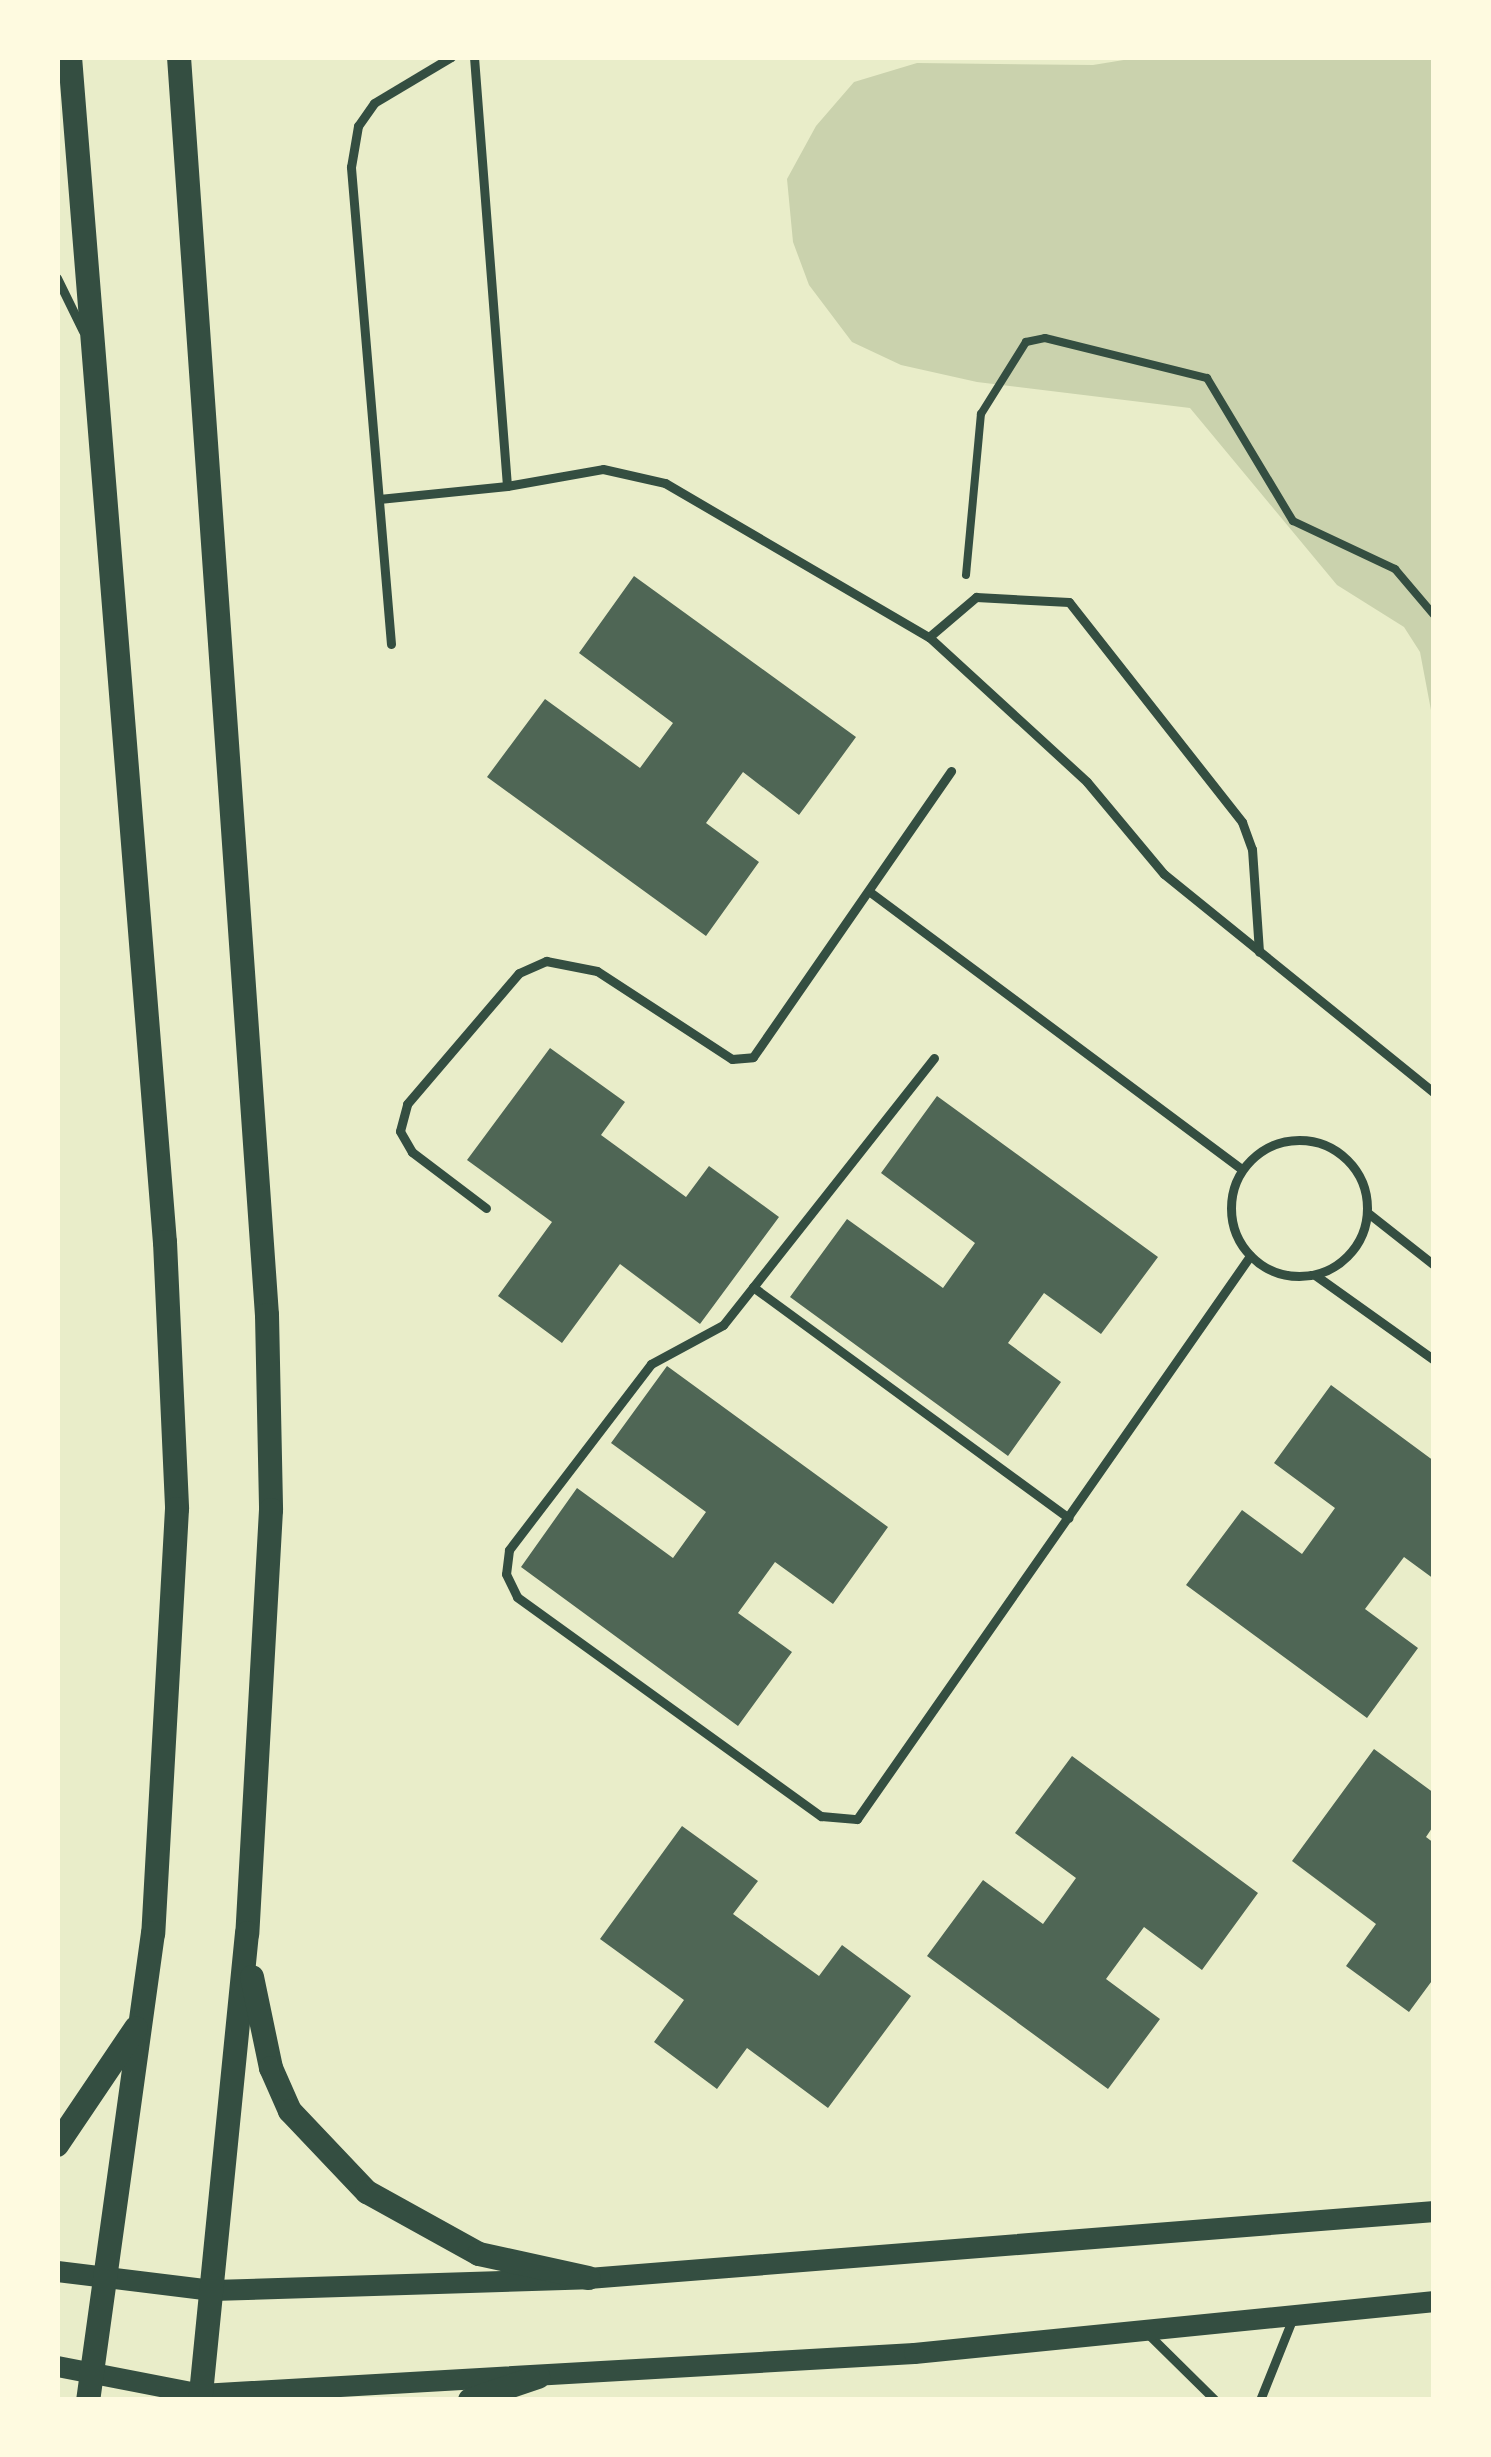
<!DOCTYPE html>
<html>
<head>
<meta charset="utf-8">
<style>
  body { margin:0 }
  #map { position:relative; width:1491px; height:2457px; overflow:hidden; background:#e9edc9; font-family:Spectral,serif }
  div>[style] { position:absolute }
  .green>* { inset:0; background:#cad2ad }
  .building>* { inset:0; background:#4f6655 }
  .path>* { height:8px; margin:-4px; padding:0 4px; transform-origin:4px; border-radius:4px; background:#344e41 }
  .service>* { height:9px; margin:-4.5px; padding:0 4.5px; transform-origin:4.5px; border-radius:4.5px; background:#344e41 }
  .service>.ring { margin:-4.5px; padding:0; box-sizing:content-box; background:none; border:9px solid #344e41; border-radius:50% }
  .tertiary>* { height:21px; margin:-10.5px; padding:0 10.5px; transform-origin:10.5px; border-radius:10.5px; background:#344e41 }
  .secondary>* { height:24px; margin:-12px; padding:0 12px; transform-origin:12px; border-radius:12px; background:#344e41 }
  span { translate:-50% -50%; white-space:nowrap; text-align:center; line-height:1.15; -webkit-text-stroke:10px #fefae0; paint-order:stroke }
  .frame { position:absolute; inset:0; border:60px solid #fefae0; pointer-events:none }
</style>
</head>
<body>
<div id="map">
  <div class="green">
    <div style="clip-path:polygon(1142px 57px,1434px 57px,1434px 726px,1420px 652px,1404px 627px,1337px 585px,1190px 408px,977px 382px,901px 365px,852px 342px,809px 285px,793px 242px,787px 179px,816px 126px,854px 82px,917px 63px,1093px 65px)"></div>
  </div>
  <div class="building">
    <div style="clip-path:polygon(634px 576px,856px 737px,799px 815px,743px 772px,706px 823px,759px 862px,706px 936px,487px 777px,545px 699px,640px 768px,673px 723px,579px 653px)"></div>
    <div style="clip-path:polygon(550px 1048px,625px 1102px,601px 1135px,686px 1197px,709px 1166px,779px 1217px,700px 1324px,620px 1264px,562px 1343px,498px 1296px,552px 1222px,467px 1160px)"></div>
    <div style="clip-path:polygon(937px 1096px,1158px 1257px,1101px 1334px,1044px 1293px,1008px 1343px,1061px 1382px,1008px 1456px,790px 1297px,847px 1219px,943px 1288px,975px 1243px,881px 1173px)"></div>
    <div style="clip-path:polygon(667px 1366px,888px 1527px,833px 1604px,775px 1562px,738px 1613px,792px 1652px,738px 1726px,521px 1567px,577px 1488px,673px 1558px,706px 1512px,611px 1443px)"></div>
    <div style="clip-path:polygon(1331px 1385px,1434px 1461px,1434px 1579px,1404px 1557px,1365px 1609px,1418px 1648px,1367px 1718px,1186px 1585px,1242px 1510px,1302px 1554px,1335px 1508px,1274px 1463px)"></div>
    <div style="clip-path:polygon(1374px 1749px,1434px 1793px,1434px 1825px,1426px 1837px,1434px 1843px,1434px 1978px,1409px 2012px,1346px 1966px,1376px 1924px,1292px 1861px)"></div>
    <div style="clip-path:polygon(1072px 1756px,1258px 1893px,1202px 1970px,1144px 1927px,1106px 1979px,1160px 2019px,1108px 2089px,927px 1956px,983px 1880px,1043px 1924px,1076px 1878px,1015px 1833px)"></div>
    <div style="clip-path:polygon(682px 1826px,758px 1881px,733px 1914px,819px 1976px,842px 1945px,911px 1996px,828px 2108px,747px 2048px,717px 2089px,654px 2042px,684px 2000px,600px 1939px)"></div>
  </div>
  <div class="path">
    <div style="left:966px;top:575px;width:162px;rotate:-84.7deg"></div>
    <div style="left:981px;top:414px;width:85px;rotate:-58deg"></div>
    <div style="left:1026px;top:342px;width:19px;rotate:-12deg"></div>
    <div style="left:1045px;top:338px;width:167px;rotate:13.9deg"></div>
    <div style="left:1207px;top:378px;width:167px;rotate:59deg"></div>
    <div style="left:1293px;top:521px;width:113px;rotate:25.2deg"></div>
    <div style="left:1395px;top:569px;width:60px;rotate:49.7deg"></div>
  </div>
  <div class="service">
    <div style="left:474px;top:57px;width:430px;rotate:85.6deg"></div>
    <div style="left:507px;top:486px;width:97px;rotate:-10deg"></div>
    <div style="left:603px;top:469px;width:64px;rotate:12.7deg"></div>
    <div style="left:665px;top:483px;width:306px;rotate:30.3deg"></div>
    <div style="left:929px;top:637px;width:214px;rotate:42.5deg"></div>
    <div style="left:1087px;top:782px;width:120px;rotate:50.1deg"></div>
    <div style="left:1164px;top:874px;width:348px;rotate:39deg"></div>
    <div style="left:57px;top:278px;width:59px;rotate:63.9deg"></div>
    <div style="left:379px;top:499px;width:129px;rotate:-5.8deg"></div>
    <div style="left:929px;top:637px;width:62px;rotate:-40.4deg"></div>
    <div style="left:976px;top:597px;width:93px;rotate:3.1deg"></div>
    <div style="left:1069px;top:602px;width:280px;rotate:51.8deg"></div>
    <div style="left:1242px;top:822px;width:29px;rotate:70deg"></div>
    <div style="left:1252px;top:849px;width:103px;rotate:86.1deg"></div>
    <div style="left:391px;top:644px;width:479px;rotate:-94.8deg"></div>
    <div style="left:351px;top:167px;width:42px;rotate:-80.3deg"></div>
    <div style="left:358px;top:126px;width:28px;rotate:-55deg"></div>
    <div style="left:374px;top:103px;width:90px;rotate:-30.9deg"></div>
    <div style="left:870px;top:892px;width:464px;rotate:36.7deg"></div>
    <div style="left:934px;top:1058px;width:340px;rotate:128.3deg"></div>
    <div style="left:723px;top:1325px;width:82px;rotate:151.6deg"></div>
    <div style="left:651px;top:1364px;width:234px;rotate:127.4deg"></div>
    <div style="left:509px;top:1550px;width:24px;rotate:97deg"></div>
    <div style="left:506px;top:1574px;width:25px;rotate:64deg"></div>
    <div style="left:517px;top:1597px;width:375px;rotate:35.8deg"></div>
    <div style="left:821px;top:1816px;width:36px;rotate:5deg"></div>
    <div style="left:857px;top:1819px;width:687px;rotate:-55.08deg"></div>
    <div class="ring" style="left:1231px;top:1140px;width:127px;height:127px"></div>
    <div style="left:486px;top:1208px;width:93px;rotate:-142.9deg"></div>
    <div style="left:412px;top:1152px;width:24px;rotate:-120deg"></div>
    <div style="left:400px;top:1131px;width:28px;rotate:-75deg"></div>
    <div style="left:407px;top:1104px;width:172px;rotate:-49.5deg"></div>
    <div style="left:519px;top:973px;width:30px;rotate:-24deg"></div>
    <div style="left:546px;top:961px;width:52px;rotate:11.1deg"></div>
    <div style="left:597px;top:971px;width:161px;rotate:33.1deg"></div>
    <div style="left:732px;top:1059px;width:21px;rotate:-5deg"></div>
    <div style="left:753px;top:1057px;width:348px;rotate:-55.3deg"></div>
    <div style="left:1368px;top:1213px;width:84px;rotate:38.2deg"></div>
    <div style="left:1315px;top:1275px;width:146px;rotate:35.5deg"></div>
    <div style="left:753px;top:1287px;width:391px;rotate:36.2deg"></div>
    <div style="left:1146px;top:2332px;width:97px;rotate:44.6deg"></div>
    <div style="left:1260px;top:2400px;width:86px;rotate:-68.2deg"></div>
  </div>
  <div class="tertiary">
    <div style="left:57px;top:2271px;width:156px;rotate:7deg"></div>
    <div style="left:212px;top:2290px;width:376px;rotate:-1.8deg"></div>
    <div style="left:588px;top:2278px;width:849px;rotate:-4.53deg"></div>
    <div style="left:57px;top:2366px;width:147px;rotate:11deg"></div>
    <div style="left:201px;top:2394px;width:714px;rotate:-3.29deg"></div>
    <div style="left:914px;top:2353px;width:523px;rotate:-5.71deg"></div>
  </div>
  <div class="secondary">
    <div style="left:70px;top:57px;width:1189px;rotate:85.42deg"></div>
    <div style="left:165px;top:1242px;width:267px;rotate:87.4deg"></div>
    <div style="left:177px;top:1509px;width:425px;rotate:93.2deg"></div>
    <div style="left:153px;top:1933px;width:472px;rotate:97.9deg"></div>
    <div style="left:179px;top:57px;width:1261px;rotate:86deg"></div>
    <div style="left:267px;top:1315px;width:195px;rotate:88.8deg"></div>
    <div style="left:271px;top:1510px;width:424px;rotate:93.2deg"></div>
    <div style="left:247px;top:1933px;width:469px;rotate:95.7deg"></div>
    <div style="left:252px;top:1977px;width:93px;rotate:78.2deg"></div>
    <div style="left:271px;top:2068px;width:47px;rotate:66.2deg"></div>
    <div style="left:290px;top:2111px;width:112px;rotate:46.5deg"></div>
    <div style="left:367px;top:2192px;width:128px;rotate:29deg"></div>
    <div style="left:479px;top:2254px;width:112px;rotate:12.4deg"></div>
    <div style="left:57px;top:2145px;width:141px;rotate:-56deg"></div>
    <div style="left:470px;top:2400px;width:72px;rotate:-18.7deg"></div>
  </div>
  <div class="frame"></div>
</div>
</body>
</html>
